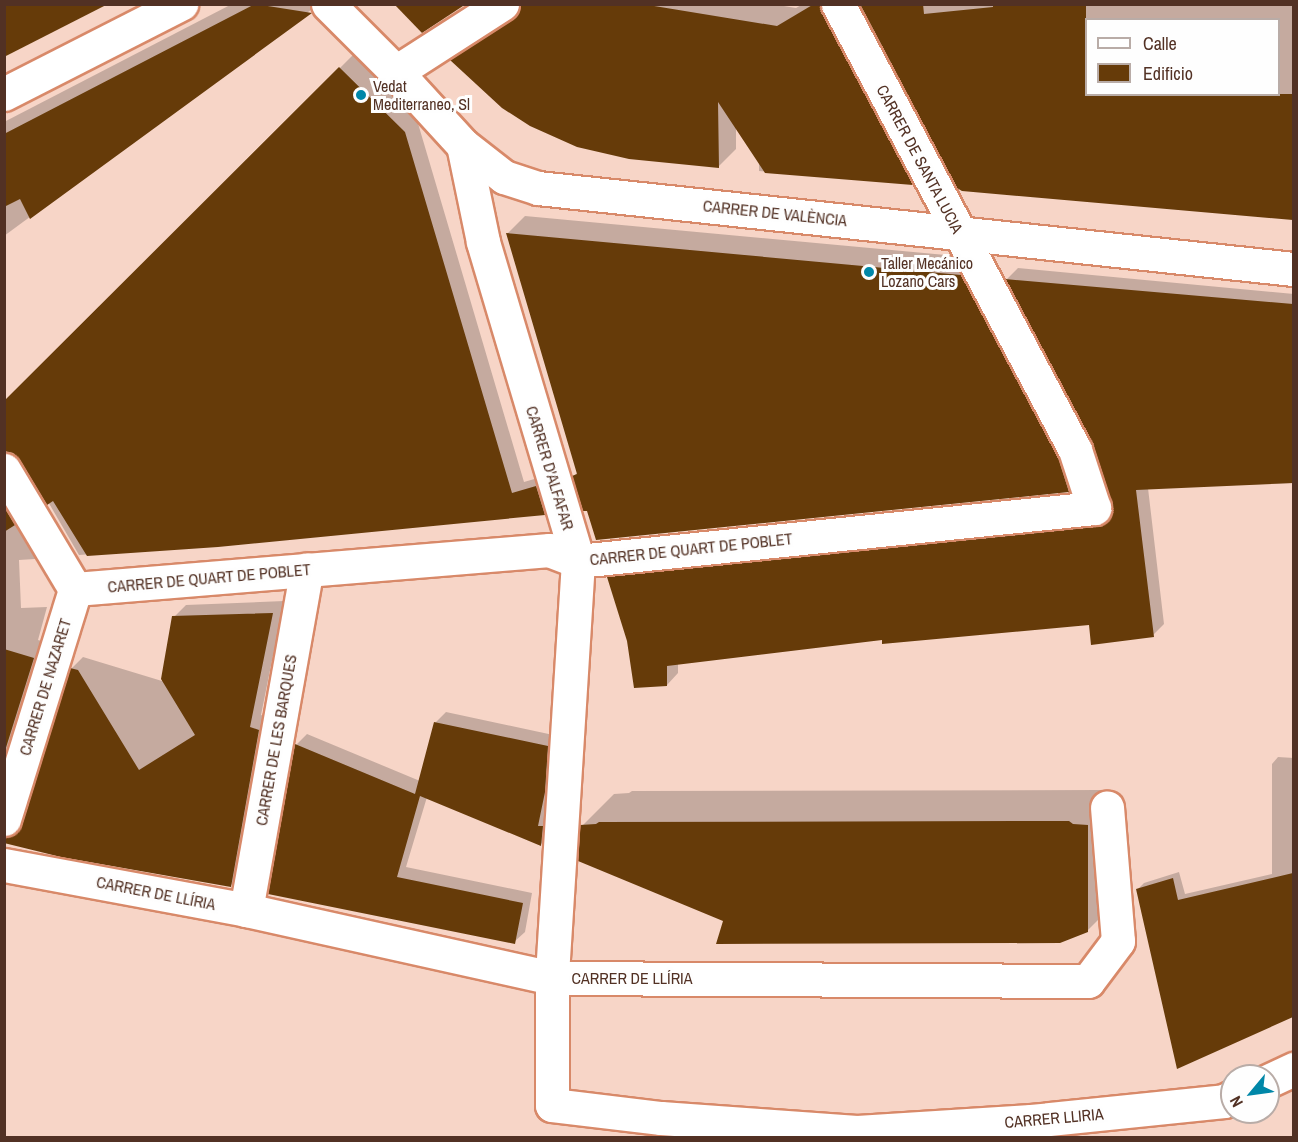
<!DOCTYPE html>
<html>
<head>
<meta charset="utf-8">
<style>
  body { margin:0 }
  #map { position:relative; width:1298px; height:1142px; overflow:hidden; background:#f7d5c7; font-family:"Archivo Narrow",sans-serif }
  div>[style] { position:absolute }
  .shadow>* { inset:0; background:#0003 }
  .building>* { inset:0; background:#663b09 }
  .roads { filter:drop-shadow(2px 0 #d88969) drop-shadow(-2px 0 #d88969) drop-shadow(0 2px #d88969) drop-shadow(0 -2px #d88969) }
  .minor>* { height:33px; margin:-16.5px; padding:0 16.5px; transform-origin:16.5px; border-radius:16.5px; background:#fff }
  .dots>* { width:16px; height:16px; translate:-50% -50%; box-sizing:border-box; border:3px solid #fefefe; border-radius:50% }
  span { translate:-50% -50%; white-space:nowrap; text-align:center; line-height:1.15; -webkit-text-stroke:6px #fefefe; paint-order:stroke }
  .poi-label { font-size:16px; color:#523124 }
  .left { translate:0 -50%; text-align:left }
  .street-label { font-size:16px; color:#523124 }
  .frame { position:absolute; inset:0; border:6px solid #523124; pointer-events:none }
  .legend { position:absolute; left:1085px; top:18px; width:195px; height:78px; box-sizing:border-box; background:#fefefe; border:2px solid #b9aca7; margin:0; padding:8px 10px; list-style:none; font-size:18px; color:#523124 }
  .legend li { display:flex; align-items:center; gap:12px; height:30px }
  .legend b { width:30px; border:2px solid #b9aca7 }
  .north { position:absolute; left:1220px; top:1064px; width:60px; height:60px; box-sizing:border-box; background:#fefefe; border:2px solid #b9aca7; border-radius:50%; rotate:241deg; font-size:16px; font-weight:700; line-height:24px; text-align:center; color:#523124 }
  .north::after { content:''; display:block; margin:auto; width:21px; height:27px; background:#0087a8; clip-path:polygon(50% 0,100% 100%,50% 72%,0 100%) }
</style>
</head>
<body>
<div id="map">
  <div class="shadow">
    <div style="clip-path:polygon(232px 4px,319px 4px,4px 236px,4px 122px)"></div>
    <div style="clip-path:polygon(522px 4px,772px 4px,796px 8px,803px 4px,844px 4px,930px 166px,912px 184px,759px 171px,759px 162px,736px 127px,736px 149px,718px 167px,452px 60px,470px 42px)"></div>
    <div style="clip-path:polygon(evenodd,861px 4px,1294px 4px,1294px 219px,962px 190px,861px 4px,1086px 20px,1278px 20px,1278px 94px,1086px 94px,1086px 20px)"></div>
    <div style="clip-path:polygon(353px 55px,417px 120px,524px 482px,548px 475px,556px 501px,544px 514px,218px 546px,79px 555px,4px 426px,4px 403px)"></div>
    <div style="clip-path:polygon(525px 216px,978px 258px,1085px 473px,1068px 490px,588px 509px,574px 476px,578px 472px,508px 233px)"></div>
    <div style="clip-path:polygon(1018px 268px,1294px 294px,1294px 483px,1148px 488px,1164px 624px,1153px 635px,1090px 623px,884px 639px,678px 663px,678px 673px,667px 685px,628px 640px,609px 577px,620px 566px,1113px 514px,1113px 503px,1094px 444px,1007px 279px)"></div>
    <div style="clip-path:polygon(4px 501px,50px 544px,35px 559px,19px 560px,21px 608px,47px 607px,38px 640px,48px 643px,15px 751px,4px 761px)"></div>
    <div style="clip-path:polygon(284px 601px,261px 715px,270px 718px,242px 873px,231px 885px,25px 847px,71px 669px,83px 657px,162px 681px,174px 617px,186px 605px)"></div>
    <div style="clip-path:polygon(446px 712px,558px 736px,552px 834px,541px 844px,427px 797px,406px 867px,532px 893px,525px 932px,514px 942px,270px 893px,296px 745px,307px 734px,420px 781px,435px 723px)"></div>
    <div style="clip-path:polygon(1278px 757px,1294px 758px,1294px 1016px,1178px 1067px,1137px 890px,1144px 883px,1179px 872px,1185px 894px,1272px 874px,1272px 764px)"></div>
    <div style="clip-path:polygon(1101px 790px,1105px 793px,1119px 794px,1119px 899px,1087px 931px,725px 920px,582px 826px,614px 794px,629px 793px,632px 791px)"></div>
  </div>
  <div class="building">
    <div style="clip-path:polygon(4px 4px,108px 4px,4px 57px)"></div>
    <div style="clip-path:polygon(255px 4px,312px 13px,30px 219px,20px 199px,4px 207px,4px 134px)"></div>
    <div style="clip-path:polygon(394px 4px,466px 4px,422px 33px)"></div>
    <div style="clip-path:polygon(520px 4px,642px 4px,777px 26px,814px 4px,819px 4px,913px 185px,765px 173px,718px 102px,719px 168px,629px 159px,577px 147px,530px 126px,502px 108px,450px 60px,512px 20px,518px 13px)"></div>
    <div style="clip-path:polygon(860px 4px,923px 4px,924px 14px,993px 7px,993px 4px,1086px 4px,1086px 94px,1293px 94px,1293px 220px,962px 191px,957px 188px)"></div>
    <div style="clip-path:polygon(339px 67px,405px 132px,512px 493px,536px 486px,545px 515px,218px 547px,87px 556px,53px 501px,47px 505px,20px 460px,13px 453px,4px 451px,4px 401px)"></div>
    <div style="clip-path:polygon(506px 233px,961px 275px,1058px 457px,1069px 492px,596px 540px,587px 511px,583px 511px,572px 476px,577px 474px)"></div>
    <div style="clip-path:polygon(1005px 279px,1293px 304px,1293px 483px,1136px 490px,1154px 637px,1091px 645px,1089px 625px,882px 644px,882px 640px,667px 666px,667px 686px,634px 688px,627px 641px,607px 577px,1096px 527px,1106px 522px,1112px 514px,1112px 503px,1093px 444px)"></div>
    <div style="clip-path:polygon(4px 507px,15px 525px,4px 532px)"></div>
    <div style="clip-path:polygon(273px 613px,250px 727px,259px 730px,231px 887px,61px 857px,4px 843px,4px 837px,16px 833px,22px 825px,70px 668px,78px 670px,139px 770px,195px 735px,161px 679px,172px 616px)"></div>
    <div style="clip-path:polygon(4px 649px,34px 658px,4px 754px)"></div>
    <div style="clip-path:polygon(434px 722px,548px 746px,545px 792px,538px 826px,543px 826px,541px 846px,420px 796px,397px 877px,523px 903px,515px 944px,268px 894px,295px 744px,415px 794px)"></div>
    <div style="clip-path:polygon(1069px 821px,1073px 824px,1088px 825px,1088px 932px,1060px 943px,716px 944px,723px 921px,578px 861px,580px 825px,596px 824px,599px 822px)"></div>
    <div style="clip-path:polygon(1293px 873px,1293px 1017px,1177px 1069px,1136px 889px,1173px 878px,1178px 900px)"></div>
  </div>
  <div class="roads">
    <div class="minor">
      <div style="left:328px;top:4px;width:96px;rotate:45deg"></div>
      <div style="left:396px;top:72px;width:99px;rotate:47.5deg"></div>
      <div style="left:463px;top:145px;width:52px;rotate:38deg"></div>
      <div style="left:504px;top:177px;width:36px;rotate:18deg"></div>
      <div style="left:538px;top:188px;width:760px;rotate:6.12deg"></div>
      <div style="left:396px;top:72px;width:126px;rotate:-32.7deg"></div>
      <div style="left:4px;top:94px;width:199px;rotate:-27deg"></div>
      <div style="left:463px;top:145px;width:99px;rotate:78.3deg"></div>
      <div style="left:483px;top:242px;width:333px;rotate:73.4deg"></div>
      <div style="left:578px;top:561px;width:418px;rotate:93.6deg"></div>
      <div style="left:552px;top:978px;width:127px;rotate:90deg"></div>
      <div style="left:552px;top:1105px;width:110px;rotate:6.8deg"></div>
      <div style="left:661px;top:1118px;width:196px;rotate:4.1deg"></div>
      <div style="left:857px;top:1132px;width:174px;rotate:-3.6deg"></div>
      <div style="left:1031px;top:1121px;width:194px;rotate:-5.9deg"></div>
      <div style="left:1224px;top:1101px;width:9px;rotate:-27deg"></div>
      <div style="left:4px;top:470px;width:139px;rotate:59.2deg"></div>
      <div style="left:75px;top:589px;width:476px;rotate:-4.7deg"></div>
      <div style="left:549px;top:550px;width:31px;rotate:21deg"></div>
      <div style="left:578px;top:561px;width:519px;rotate:-5.86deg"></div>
      <div style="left:1094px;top:508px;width:61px;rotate:-108.1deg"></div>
      <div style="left:1075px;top:450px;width:505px;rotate:-117.99deg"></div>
      <div style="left:4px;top:819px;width:241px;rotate:-72.8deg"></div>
      <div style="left:4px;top:865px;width:246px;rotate:10.5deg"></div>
      <div style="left:246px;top:910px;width:313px;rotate:12.5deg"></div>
      <div style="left:552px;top:978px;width:536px;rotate:0.32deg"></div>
      <div style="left:1088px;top:981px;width:50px;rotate:-53.1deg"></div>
      <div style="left:1118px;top:941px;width:134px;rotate:-94.7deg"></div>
      <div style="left:246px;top:910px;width:346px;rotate:-79.9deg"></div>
      <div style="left:1268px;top:1081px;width:29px;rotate:-25deg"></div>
    </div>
  </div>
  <div class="dots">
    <div style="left:361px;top:95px;background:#0087a8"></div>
    <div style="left:869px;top:272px;background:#0087a8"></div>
  </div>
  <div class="poi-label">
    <span class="left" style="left:373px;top:95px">Vedat<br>Mediterraneo, Sl</span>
    <span class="left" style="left:881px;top:272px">Taller Mecánico<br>Lozano Cars</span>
  </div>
  <div class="street-label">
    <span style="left:920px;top:159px;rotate:62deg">CARRER DE SANTA LUCIA</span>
    <span style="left:775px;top:213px;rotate:6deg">CARRER DE VALÈNCIA</span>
    <span style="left:550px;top:468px;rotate:73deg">CARRER D'ALFAFAR</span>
    <span style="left:691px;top:549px;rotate:-6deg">CARRER DE QUART DE POBLET</span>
    <span style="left:209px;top:578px;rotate:-5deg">CARRER DE QUART DE POBLET</span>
    <span style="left:45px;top:687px;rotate:-73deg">CARRER DE NAZARET</span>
    <span style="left:276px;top:740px;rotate:-80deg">CARRER DE LES BARQUES</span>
    <span style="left:156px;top:893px;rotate:11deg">CARRER DE LLÍRIA</span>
    <span style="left:632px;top:978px">CARRER DE LLÍRIA</span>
    <span style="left:1054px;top:1118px;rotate:-5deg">CARRER LLIRIA</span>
  </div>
  <div class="frame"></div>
  <ul class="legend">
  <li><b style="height:8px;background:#fff"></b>Calle</li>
  <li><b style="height:16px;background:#663b09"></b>Edificio</li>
  </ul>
  <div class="north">N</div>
</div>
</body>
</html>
